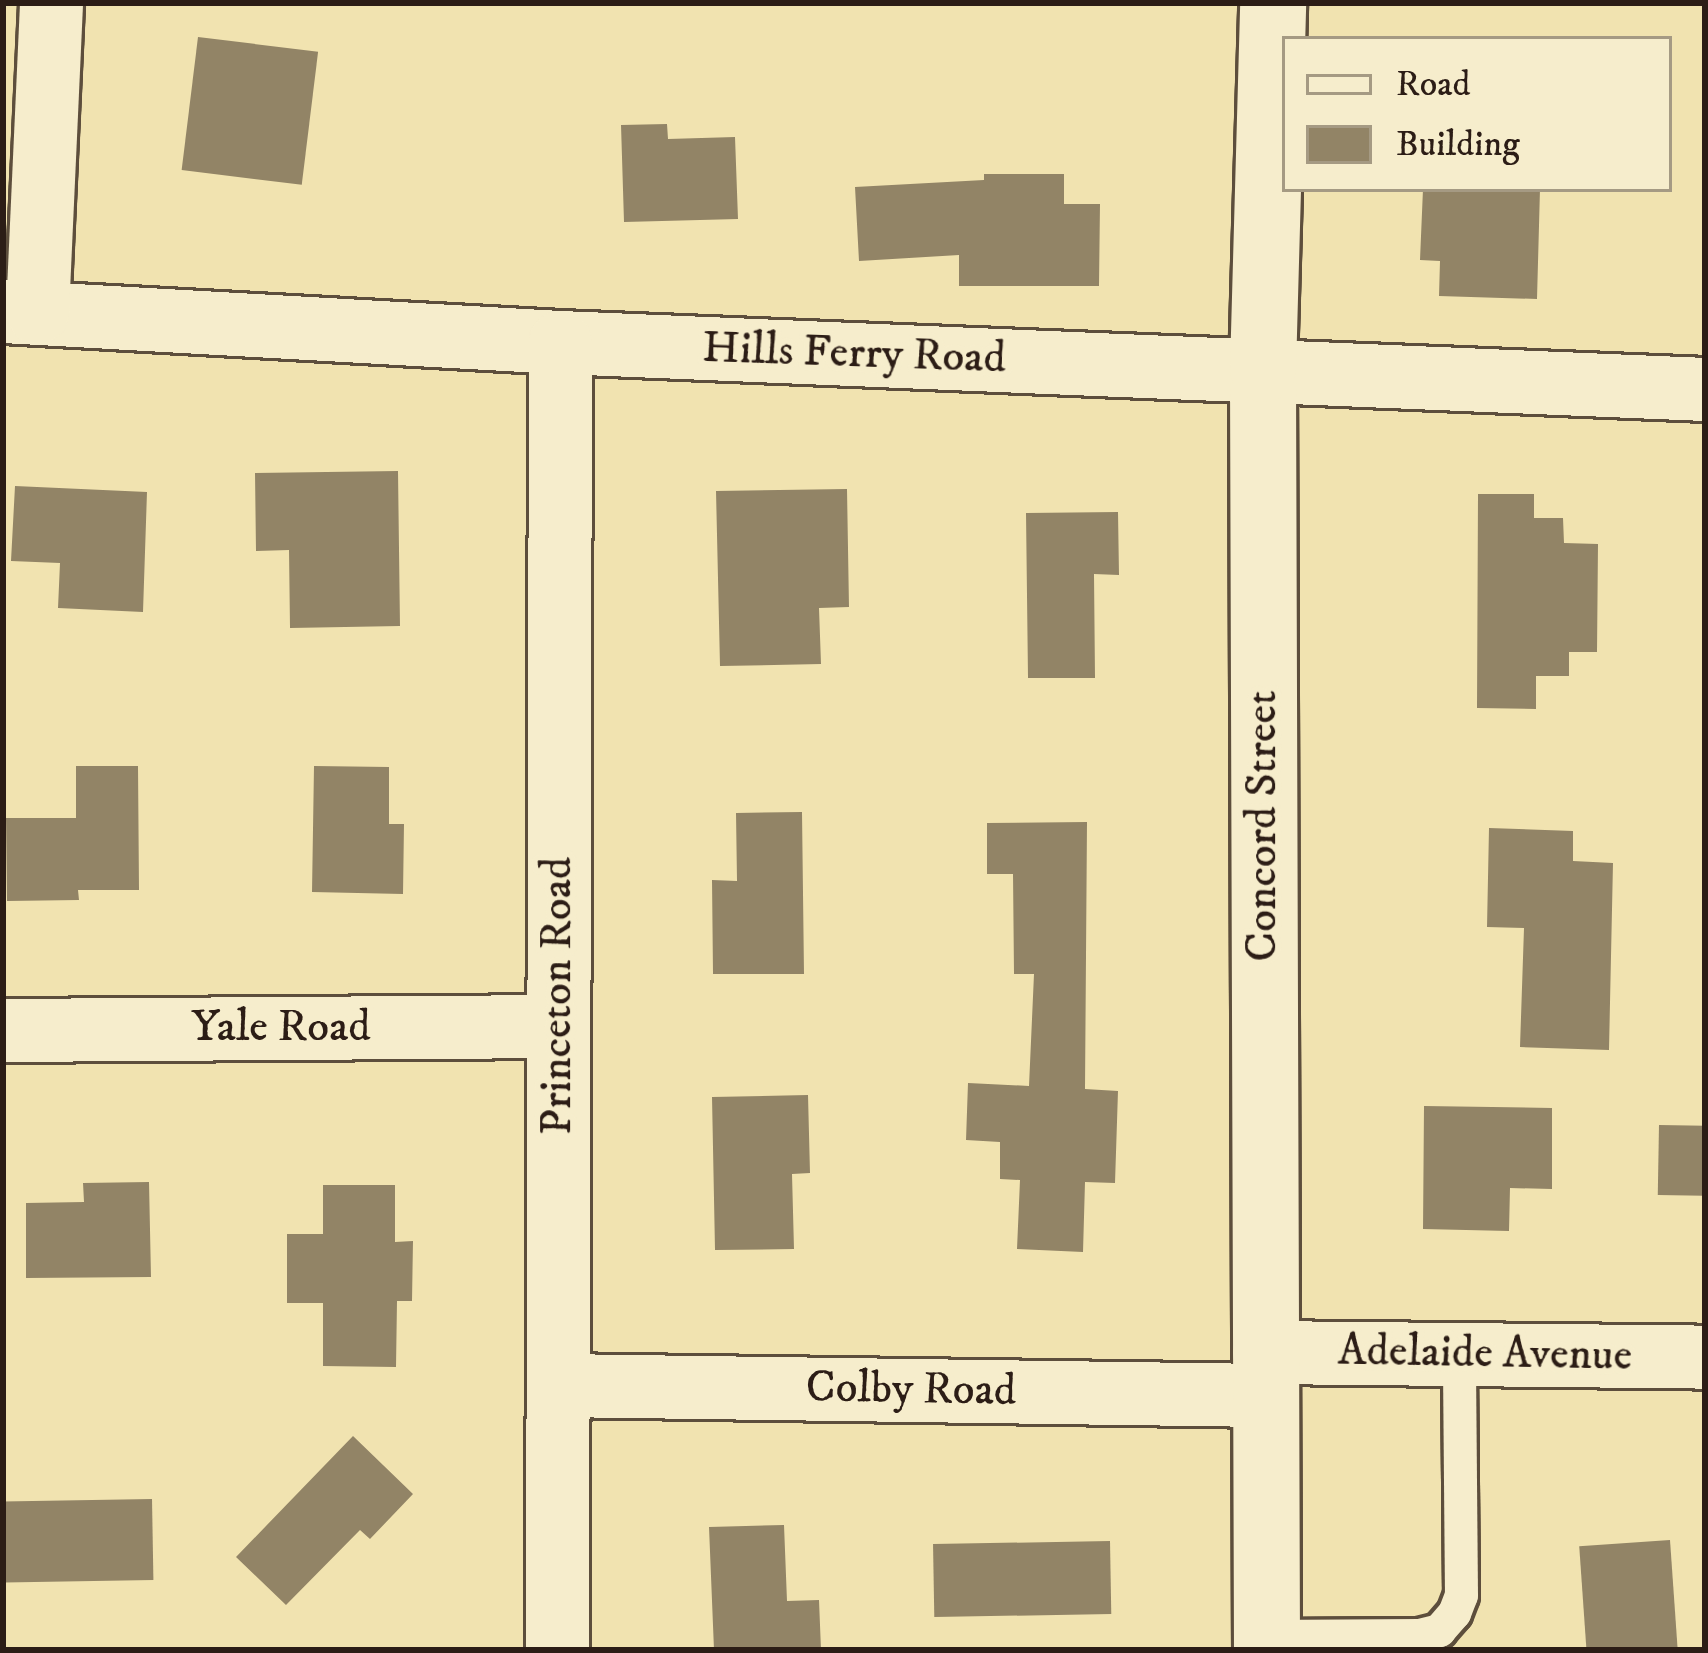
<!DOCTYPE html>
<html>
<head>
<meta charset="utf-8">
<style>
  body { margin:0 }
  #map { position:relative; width:1708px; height:1653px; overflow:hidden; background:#f1e3b0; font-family:"IM FELL DW Pica",serif }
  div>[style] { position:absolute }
  .building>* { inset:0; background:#928466; transform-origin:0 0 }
  .roads { filter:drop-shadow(3px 0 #5d4e3c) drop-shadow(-3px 0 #5d4e3c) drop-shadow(0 3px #5d4e3c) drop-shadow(0 -3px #5d4e3c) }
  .service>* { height:33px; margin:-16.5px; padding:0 16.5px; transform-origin:16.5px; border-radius:16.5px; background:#f6edcc }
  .minor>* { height:63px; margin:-31.5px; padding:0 31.5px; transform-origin:31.5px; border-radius:31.5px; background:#f6edcc }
  .secondary>* { height:66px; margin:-33px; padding:0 33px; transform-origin:33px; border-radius:33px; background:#f6edcc }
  span { translate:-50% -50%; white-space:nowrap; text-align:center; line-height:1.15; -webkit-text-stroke:12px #f6edcc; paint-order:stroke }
  .street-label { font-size:45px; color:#2c1d16 }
  .frame { position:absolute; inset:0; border:6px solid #2c1d16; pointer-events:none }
  .legend { position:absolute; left:1282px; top:36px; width:390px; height:156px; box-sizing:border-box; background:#f6edcc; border:3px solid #a59a83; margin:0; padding:15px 21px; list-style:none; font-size:36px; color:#2c1d16 }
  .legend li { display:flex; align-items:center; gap:24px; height:60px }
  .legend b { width:60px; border:3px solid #a59a83 }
</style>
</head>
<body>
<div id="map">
  <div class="building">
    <div style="left:198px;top:37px;width:121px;height:134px;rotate:7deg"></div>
    <div style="clip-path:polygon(667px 124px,668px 139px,735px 137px,738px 219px,624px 222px,621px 125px)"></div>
    <div style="clip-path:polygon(984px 174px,1064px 174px,1064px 204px,1100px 204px,1099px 286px,959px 286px,959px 255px,859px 261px,855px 187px,984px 180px)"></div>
    <div style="clip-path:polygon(1423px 189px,1540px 189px,1537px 299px,1439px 296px,1440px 261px,1420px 260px)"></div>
    <div style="clip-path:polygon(398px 471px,400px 626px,290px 628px,289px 550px,256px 551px,255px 473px)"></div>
    <div style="clip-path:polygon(15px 486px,147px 492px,143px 612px,58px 608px,60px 563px,11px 561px)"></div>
    <div style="clip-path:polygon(847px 489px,849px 607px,819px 608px,821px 664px,720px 666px,716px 491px)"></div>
    <div style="clip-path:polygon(1478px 494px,1534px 494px,1534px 518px,1563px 518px,1564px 543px,1598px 544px,1597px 652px,1569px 652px,1569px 676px,1536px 676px,1536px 709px,1477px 708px)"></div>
    <div style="clip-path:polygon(1118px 512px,1119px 575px,1094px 574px,1095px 678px,1028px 678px,1026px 513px)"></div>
    <div style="clip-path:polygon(76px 766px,138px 766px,139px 890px,78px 890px,79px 900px,7px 901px,6px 818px,76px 818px)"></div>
    <div style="clip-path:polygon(314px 766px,389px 767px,389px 824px,404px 824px,403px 894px,312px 892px)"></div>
    <div style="clip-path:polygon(802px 812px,804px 974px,713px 974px,712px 880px,737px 881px,736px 813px)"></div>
    <div style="clip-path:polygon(1087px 822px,1085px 1089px,1118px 1091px,1115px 1183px,1085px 1182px,1083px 1252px,1017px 1249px,1020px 1180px,1000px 1179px,1000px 1142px,966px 1140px,968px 1083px,1029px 1086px,1034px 974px,1014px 974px,1013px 874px,987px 874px,987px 823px)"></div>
    <div style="clip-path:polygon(1489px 828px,1573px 831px,1573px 861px,1613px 863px,1609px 1050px,1520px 1047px,1524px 928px,1487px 927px)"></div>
    <div style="clip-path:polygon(808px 1095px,810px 1173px,792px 1174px,794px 1249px,715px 1250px,712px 1097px)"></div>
    <div style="clip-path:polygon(1424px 1106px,1552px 1108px,1552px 1189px,1510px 1188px,1509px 1231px,1423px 1229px)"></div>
    <div style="left:1659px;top:1125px;width:46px;height:70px;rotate:1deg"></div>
    <div style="clip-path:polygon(149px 1182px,151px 1277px,26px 1278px,26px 1203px,84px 1202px,83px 1183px)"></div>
    <div style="clip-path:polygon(323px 1185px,395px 1185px,395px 1242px,413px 1241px,412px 1301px,397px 1301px,396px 1367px,323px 1366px,323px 1303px,287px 1303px,287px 1234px,323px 1234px)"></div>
    <div style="clip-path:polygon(353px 1436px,413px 1494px,370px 1539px,360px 1530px,286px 1605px,236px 1557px)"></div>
    <div style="left:152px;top:1499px;width:81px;height:149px;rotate:89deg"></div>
    <div style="clip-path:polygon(784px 1525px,787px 1601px,819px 1600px,821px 1650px,714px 1650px,709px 1527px)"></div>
    <div style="left:1670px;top:1540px;width:110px;height:91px;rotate:86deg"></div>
    <div style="left:1110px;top:1541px;width:73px;height:177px;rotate:89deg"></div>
  </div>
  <div class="roads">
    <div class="service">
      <div style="left:1267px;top:1636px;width:152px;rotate:-0.4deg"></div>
      <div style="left:1419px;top:1635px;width:21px;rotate:-14deg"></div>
      <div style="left:1439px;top:1630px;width:23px;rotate:-49deg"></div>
      <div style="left:1454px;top:1613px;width:19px;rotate:-69deg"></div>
      <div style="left:1461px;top:1595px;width:242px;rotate:-90.5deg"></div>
    </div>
    <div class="minor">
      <div style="left:3px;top:311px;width:558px;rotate:3.19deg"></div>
      <div style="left:560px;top:342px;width:1146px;rotate:2.35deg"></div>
      <div style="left:37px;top:312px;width:309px;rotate:-87.4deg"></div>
      <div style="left:3px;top:1030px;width:555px;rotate:-0.41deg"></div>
      <div style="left:1264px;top:1352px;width:441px;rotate:0.6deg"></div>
      <div style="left:558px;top:1385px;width:706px;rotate:0.81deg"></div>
      <div style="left:557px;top:1650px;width:1308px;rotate:-89.87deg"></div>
    </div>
    <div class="secondary">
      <div style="left:1267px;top:1650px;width:1281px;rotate:-90.18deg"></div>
      <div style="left:1263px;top:369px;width:366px;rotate:-88.4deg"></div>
    </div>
  </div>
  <div class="street-label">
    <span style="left:854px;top:354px;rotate:2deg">Hills Ferry Road</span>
    <span style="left:1263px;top:826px;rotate:-90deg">Concord Street</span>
    <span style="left:558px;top:996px;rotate:-90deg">Princeton Road</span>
    <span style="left:281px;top:1028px">Yale Road</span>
    <span style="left:1485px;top:1354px;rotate:1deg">Adelaide Avenue</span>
    <span style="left:911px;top:1390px;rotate:1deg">Colby Road</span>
  </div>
  <div class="frame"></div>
  <ul class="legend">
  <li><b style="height:15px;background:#f6edcc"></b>Road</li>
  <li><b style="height:33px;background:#928466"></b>Building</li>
  </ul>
</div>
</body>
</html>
